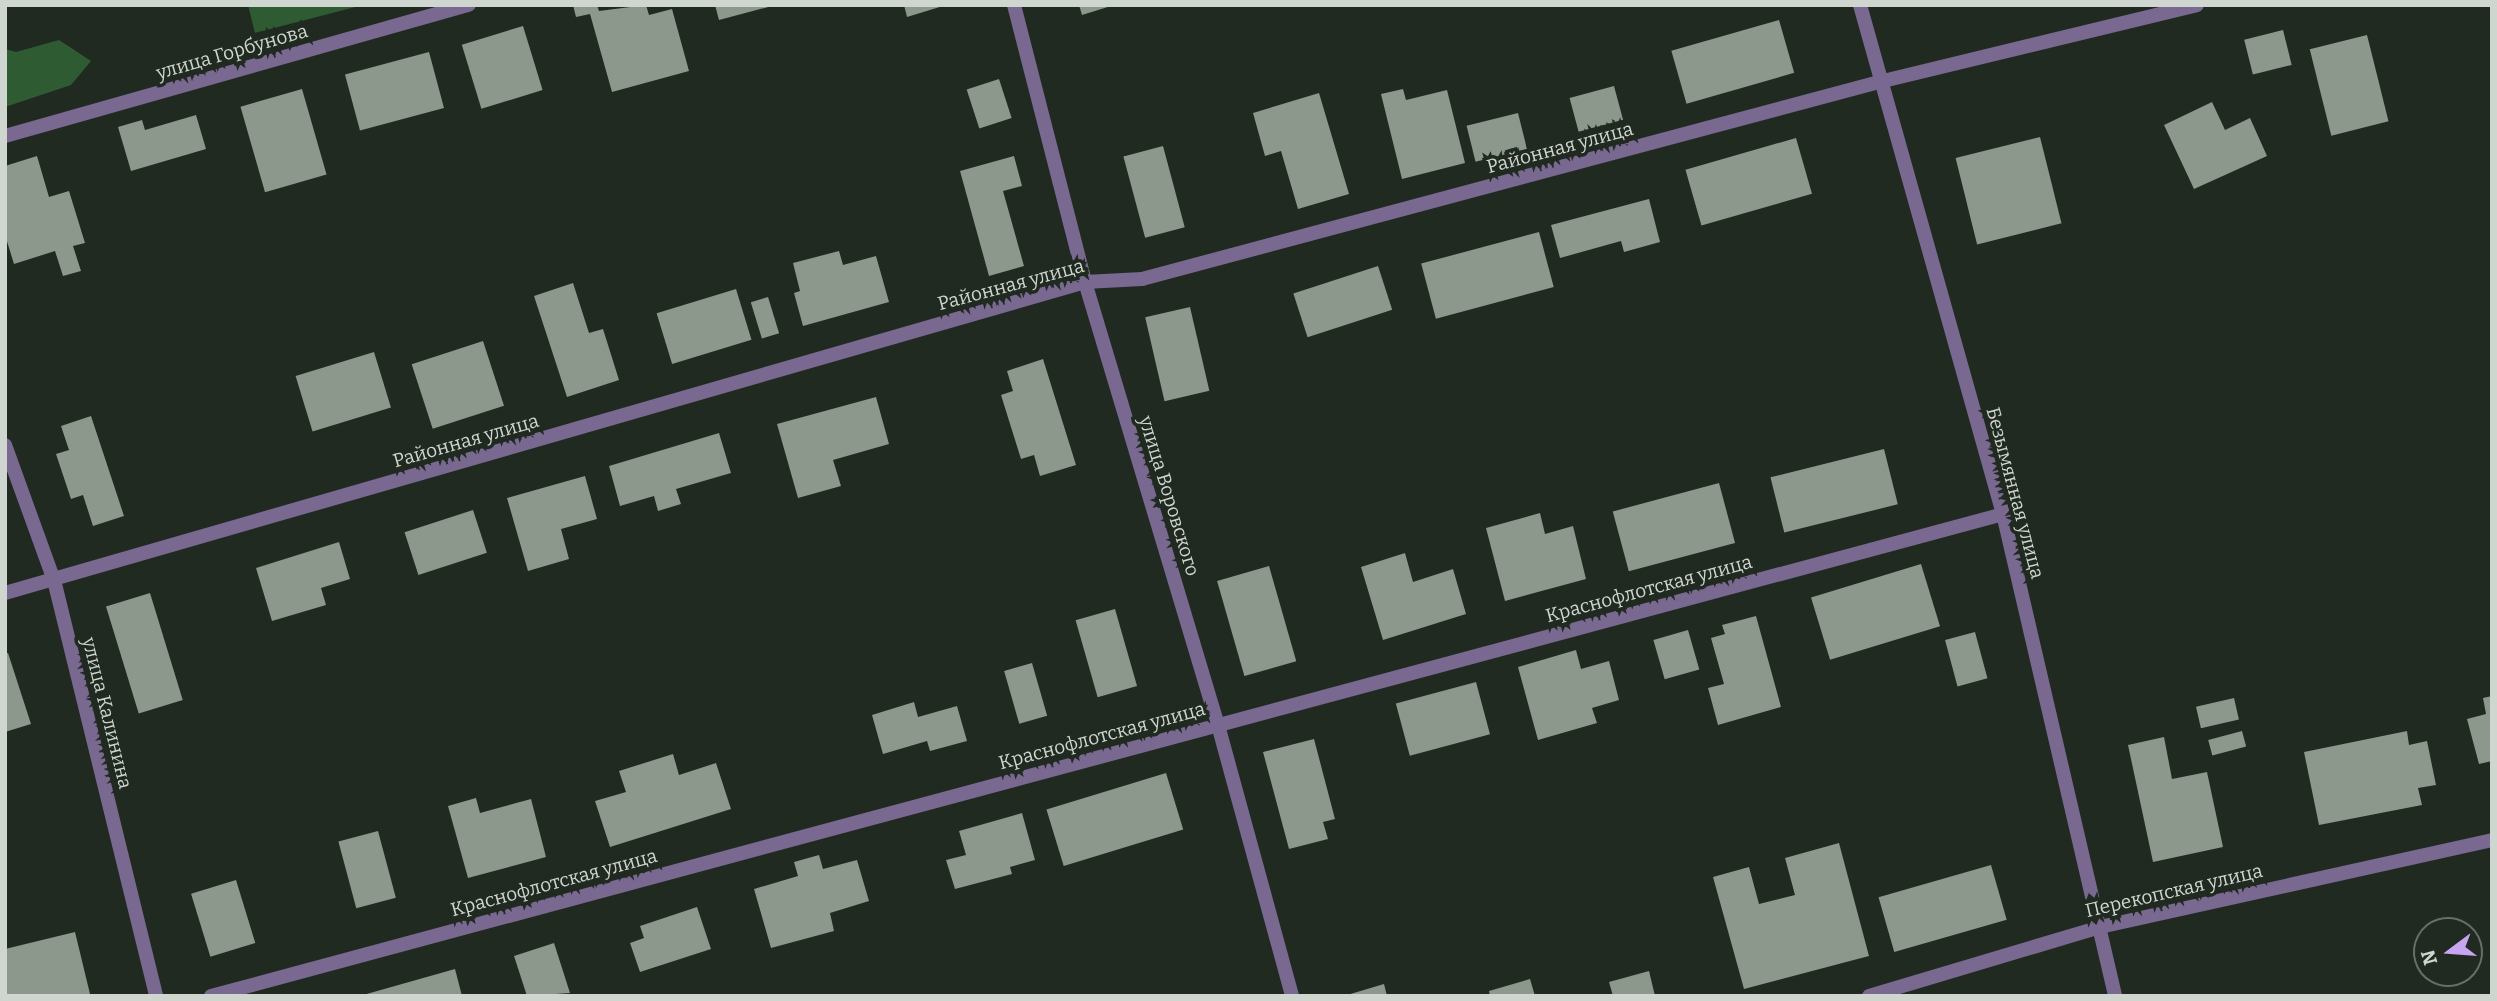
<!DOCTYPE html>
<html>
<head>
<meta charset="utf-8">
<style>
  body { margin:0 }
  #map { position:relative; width:2497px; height:1001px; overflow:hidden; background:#202a20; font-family:Bitter,serif }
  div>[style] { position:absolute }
  .green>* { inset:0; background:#2f5b33 }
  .building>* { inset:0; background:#8c988c; transform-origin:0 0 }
  .minor>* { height:14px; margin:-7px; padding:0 7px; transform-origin:7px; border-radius:7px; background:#796890 }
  span { translate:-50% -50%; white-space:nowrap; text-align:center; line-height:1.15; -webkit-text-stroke:7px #202a20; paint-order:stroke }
  .street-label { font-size:19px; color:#cfd5cf }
  .frame { position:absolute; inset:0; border:7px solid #cfd5cf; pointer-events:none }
  .north { position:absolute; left:2413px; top:917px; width:70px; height:70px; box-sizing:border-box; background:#202a20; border:2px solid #666e66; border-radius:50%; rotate:254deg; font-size:19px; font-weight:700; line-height:28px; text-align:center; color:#cfd5cf }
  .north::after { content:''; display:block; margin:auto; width:24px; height:32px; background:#c6a6f0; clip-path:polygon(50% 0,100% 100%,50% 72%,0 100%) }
</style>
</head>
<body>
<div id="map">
  <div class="green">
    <div style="clip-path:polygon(248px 5px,363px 5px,255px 33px)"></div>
    <div style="clip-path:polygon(59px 40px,91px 61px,71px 85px,5px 107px,5px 49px,16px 52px)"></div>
  </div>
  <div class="building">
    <div style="clip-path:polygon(573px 5px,597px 5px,599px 11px,646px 5px,649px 15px,672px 9px,689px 71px,612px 92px,590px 14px,576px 17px)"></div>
    <div style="clip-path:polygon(715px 5px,772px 5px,772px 6px,719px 20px)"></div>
    <div style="clip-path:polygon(904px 5px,943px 5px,943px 6px,907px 17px)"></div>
    <div style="clip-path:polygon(1079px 5px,1111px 5px,1111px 6px,1082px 15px)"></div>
    <div style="left:1779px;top:20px;width:55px;height:112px;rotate:74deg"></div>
    <div style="left:523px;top:26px;width:67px;height:64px;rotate:73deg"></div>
    <div style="left:2283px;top:30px;width:36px;height:40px;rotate:76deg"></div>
    <div style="left:2367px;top:35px;width:89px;height:59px;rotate:76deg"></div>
    <div style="left:429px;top:52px;width:58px;height:87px;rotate:75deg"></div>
    <div style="left:999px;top:79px;width:41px;height:34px;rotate:72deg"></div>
    <div style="left:1614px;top:86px;width:35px;height:46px;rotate:75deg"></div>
    <div style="left:302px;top:89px;width:89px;height:64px;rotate:74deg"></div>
    <div style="clip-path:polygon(1403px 89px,1406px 100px,1447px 90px,1465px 163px,1402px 179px,1381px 94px)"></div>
    <div style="clip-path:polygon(1319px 93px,1349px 194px,1298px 209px,1281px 151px,1265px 156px,1253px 113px)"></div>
    <div style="clip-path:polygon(2212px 102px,2225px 130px,2250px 118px,2267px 156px,2194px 189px,2164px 125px)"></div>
    <div style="left:1518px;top:113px;width:37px;height:53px;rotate:76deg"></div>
    <div style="clip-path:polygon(196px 115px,206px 149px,131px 171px,118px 127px,142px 120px,145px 130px)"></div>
    <div style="left:2040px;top:137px;width:89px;height:87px;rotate:76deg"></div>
    <div style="left:1796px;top:138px;width:58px;height:115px;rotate:74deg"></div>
    <div style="left:1163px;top:146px;width:84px;height:41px;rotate:75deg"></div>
    <div style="clip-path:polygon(37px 156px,49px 197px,69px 191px,85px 243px,73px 246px,81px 271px,63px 276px,55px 251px,14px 264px,5px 235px,5px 166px)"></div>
    <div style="clip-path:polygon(1014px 156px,1022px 186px,1003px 191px,1024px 266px,989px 276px,960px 171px)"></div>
    <div style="clip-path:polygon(1649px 199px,1660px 242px,1624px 252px,1621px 241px,1560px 258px,1551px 225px)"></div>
    <div style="left:1539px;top:232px;width:57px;height:122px;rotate:75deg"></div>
    <div style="clip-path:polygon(839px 251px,843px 265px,876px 256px,889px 302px,803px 326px,794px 293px,800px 291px,793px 263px)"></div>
    <div style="left:1378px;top:266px;width:46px;height:89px;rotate:72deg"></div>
    <div style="clip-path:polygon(573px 283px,589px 333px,603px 329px,619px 380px,567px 397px,534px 296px)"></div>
    <div style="left:736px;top:289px;width:53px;height:83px;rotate:73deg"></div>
    <div style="left:768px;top:297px;width:38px;height:18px;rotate:73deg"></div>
    <div style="left:1190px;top:307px;width:86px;height:46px;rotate:77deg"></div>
    <div style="left:483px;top:341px;width:68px;height:75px;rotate:72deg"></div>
    <div style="left:374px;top:352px;width:58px;height:82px;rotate:73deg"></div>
    <div style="clip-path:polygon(1043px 359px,1076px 465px,1040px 476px,1034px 455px,1021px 459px,1001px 395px,1013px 391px,1007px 371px)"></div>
    <div style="clip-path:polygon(876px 397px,889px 444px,833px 460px,841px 486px,798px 498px,777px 424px)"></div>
    <div style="clip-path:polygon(91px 416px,124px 516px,93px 526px,83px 495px,71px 499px,56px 454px,69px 450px,61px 426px)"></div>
    <div style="clip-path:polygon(719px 433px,731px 473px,676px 489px,681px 504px,658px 511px,654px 496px,620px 506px,609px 466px)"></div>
    <div style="left:1884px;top:449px;width:57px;height:117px;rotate:76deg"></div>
    <div style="clip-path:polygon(585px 476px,597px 519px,561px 529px,569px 559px,528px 571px,507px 498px)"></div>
    <div style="left:1719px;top:483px;width:62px;height:110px;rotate:75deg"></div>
    <div style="left:473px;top:510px;width:45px;height:72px;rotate:72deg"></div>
    <div style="clip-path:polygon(1540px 513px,1545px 534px,1573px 526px,1586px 579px,1505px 601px,1486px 528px)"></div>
    <div style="clip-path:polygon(339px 542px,350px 579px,321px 588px,326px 605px,272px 621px,256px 568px)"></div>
    <div style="clip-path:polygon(1405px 553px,1413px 582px,1453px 569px,1466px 614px,1383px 640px,1361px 567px)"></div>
    <div style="left:1921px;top:564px;width:65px;height:115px;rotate:73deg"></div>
    <div style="left:1269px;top:566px;width:99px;height:54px;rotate:74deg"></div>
    <div style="left:150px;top:593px;width:112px;height:46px;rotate:73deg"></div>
    <div style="left:1115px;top:609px;width:80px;height:41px;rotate:74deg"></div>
    <div style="clip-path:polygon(1756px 616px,1781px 707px,1718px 725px,1708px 688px,1724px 684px,1711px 638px,1725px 634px,1722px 625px)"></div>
    <div style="left:1688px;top:630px;width:41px;height:36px;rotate:74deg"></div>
    <div style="left:1975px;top:632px;width:48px;height:31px;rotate:75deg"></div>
    <div style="clip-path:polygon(1576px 650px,1581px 669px,1609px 661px,1619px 700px,1592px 708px,1597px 723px,1538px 740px,1518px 667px)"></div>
    <div style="clip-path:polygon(8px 653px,31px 724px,5px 732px,5px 654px)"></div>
    <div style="left:1032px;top:663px;width:55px;height:29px;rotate:74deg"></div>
    <div style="left:1476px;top:682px;width:54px;height:83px;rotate:75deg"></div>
    <div style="clip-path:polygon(2492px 696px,2492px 761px,2479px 764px,2467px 719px,2486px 714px,2483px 698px)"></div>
    <div style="left:2234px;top:698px;width:22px;height:39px;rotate:77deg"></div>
    <div style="clip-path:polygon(914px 702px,918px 717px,957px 706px,967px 741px,930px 751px,927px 741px,883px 754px,872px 715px)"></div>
    <div style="left:2242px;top:731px;width:16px;height:35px;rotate:75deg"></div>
    <div style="clip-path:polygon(2407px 731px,2409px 745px,2427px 741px,2436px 785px,2418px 788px,2422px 805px,2319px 825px,2304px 752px)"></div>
    <div style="clip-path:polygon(2164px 737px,2172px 779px,2207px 772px,2223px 847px,2153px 862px,2128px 745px)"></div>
    <div style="clip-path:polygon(1314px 739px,1335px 819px,1323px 822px,1328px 839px,1289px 849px,1263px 752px)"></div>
    <div style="clip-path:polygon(673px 754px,679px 775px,716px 763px,731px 809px,610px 847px,595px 801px,626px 792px,619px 771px)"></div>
    <div style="left:1166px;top:773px;width:59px;height:125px;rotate:73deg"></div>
    <div style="clip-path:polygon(476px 798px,480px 813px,531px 799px,546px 857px,468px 878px,448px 806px)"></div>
    <div style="clip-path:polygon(1022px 813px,1035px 860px,1010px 867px,1012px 874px,955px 889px,946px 860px,966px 855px,959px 831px)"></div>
    <div style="left:378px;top:831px;width:69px;height:41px;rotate:75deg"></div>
    <div style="clip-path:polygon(1839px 843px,1869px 956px,1744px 989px,1713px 877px,1749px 867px,1759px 904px,1795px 895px,1785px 858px)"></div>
    <div style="clip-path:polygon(819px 855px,823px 869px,857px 860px,869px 901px,830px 913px,834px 931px,771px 948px,754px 889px,798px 876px,794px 862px)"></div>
    <div style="left:1991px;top:865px;width:57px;height:117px;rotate:74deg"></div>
    <div style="left:236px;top:880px;width:66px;height:47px;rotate:73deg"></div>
    <div style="clip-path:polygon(697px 907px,711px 949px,640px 972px,630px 943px,644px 938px,640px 926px)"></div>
    <div style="clip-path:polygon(75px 932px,90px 994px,5px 996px,5px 949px)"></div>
    <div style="clip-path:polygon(554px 943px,570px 993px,527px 996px,514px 956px)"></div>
    <div style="clip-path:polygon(455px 969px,462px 996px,363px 996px,363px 995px)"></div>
    <div style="clip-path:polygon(1649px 971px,1655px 996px,1613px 996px,1609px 982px)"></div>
    <div style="clip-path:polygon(1530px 979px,1535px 996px,1490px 996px,1489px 991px)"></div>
    <div style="clip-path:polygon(1384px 984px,1387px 996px,1347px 996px,1347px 995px)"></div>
  </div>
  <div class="minor">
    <div style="left:1014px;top:5px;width:286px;rotate:75.6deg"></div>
    <div style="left:1085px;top:282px;width:463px;rotate:73.3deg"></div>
    <div style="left:1218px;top:725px;width:281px;rotate:74.7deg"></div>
    <div style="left:1860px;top:5px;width:529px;rotate:74.31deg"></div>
    <div style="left:2003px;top:514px;width:495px;rotate:76.9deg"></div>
    <div style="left:5px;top:136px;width:482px;rotate:-15.8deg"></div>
    <div style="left:5px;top:445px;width:144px;rotate:70.1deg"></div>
    <div style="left:54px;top:580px;width:428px;rotate:76.2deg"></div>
    <div style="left:5px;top:593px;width:1124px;rotate:-16.06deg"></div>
    <div style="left:1085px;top:282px;width:57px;rotate:-3deg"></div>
    <div style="left:1142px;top:279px;width:763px;rotate:-14.97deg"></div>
    <div style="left:1879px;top:82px;width:327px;rotate:-13.6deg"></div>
    <div style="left:211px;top:996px;width:1856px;rotate:-15.05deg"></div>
    <div style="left:1869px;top:996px;width:241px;rotate:-16.6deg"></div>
    <div style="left:2100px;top:927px;width:402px;rotate:-12.5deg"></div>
  </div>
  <div class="street-label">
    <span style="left:232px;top:52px;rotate:-16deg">улица Горбунова</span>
    <span style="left:1560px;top:148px;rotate:-15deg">Районная улица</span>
    <span style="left:1011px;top:285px;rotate:-15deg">Районная улица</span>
    <span style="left:466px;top:441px;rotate:-16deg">Районная улица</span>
    <span style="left:2015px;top:493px;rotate:75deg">Безымянная улица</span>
    <span style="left:1169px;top:496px;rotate:73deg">улица Воровского</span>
    <span style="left:1649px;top:589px;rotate:-15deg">Краснофлотская улица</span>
    <span style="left:107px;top:713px;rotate:76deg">улица Калинина</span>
    <span style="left:1102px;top:736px;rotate:-15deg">Краснофлотская улица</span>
    <span style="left:554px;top:883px;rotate:-15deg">Краснофлотская улица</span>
    <span style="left:2174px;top:891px;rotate:-13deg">Перекопская улица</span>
  </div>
  <div class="frame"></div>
  <div class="north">N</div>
</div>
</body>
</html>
